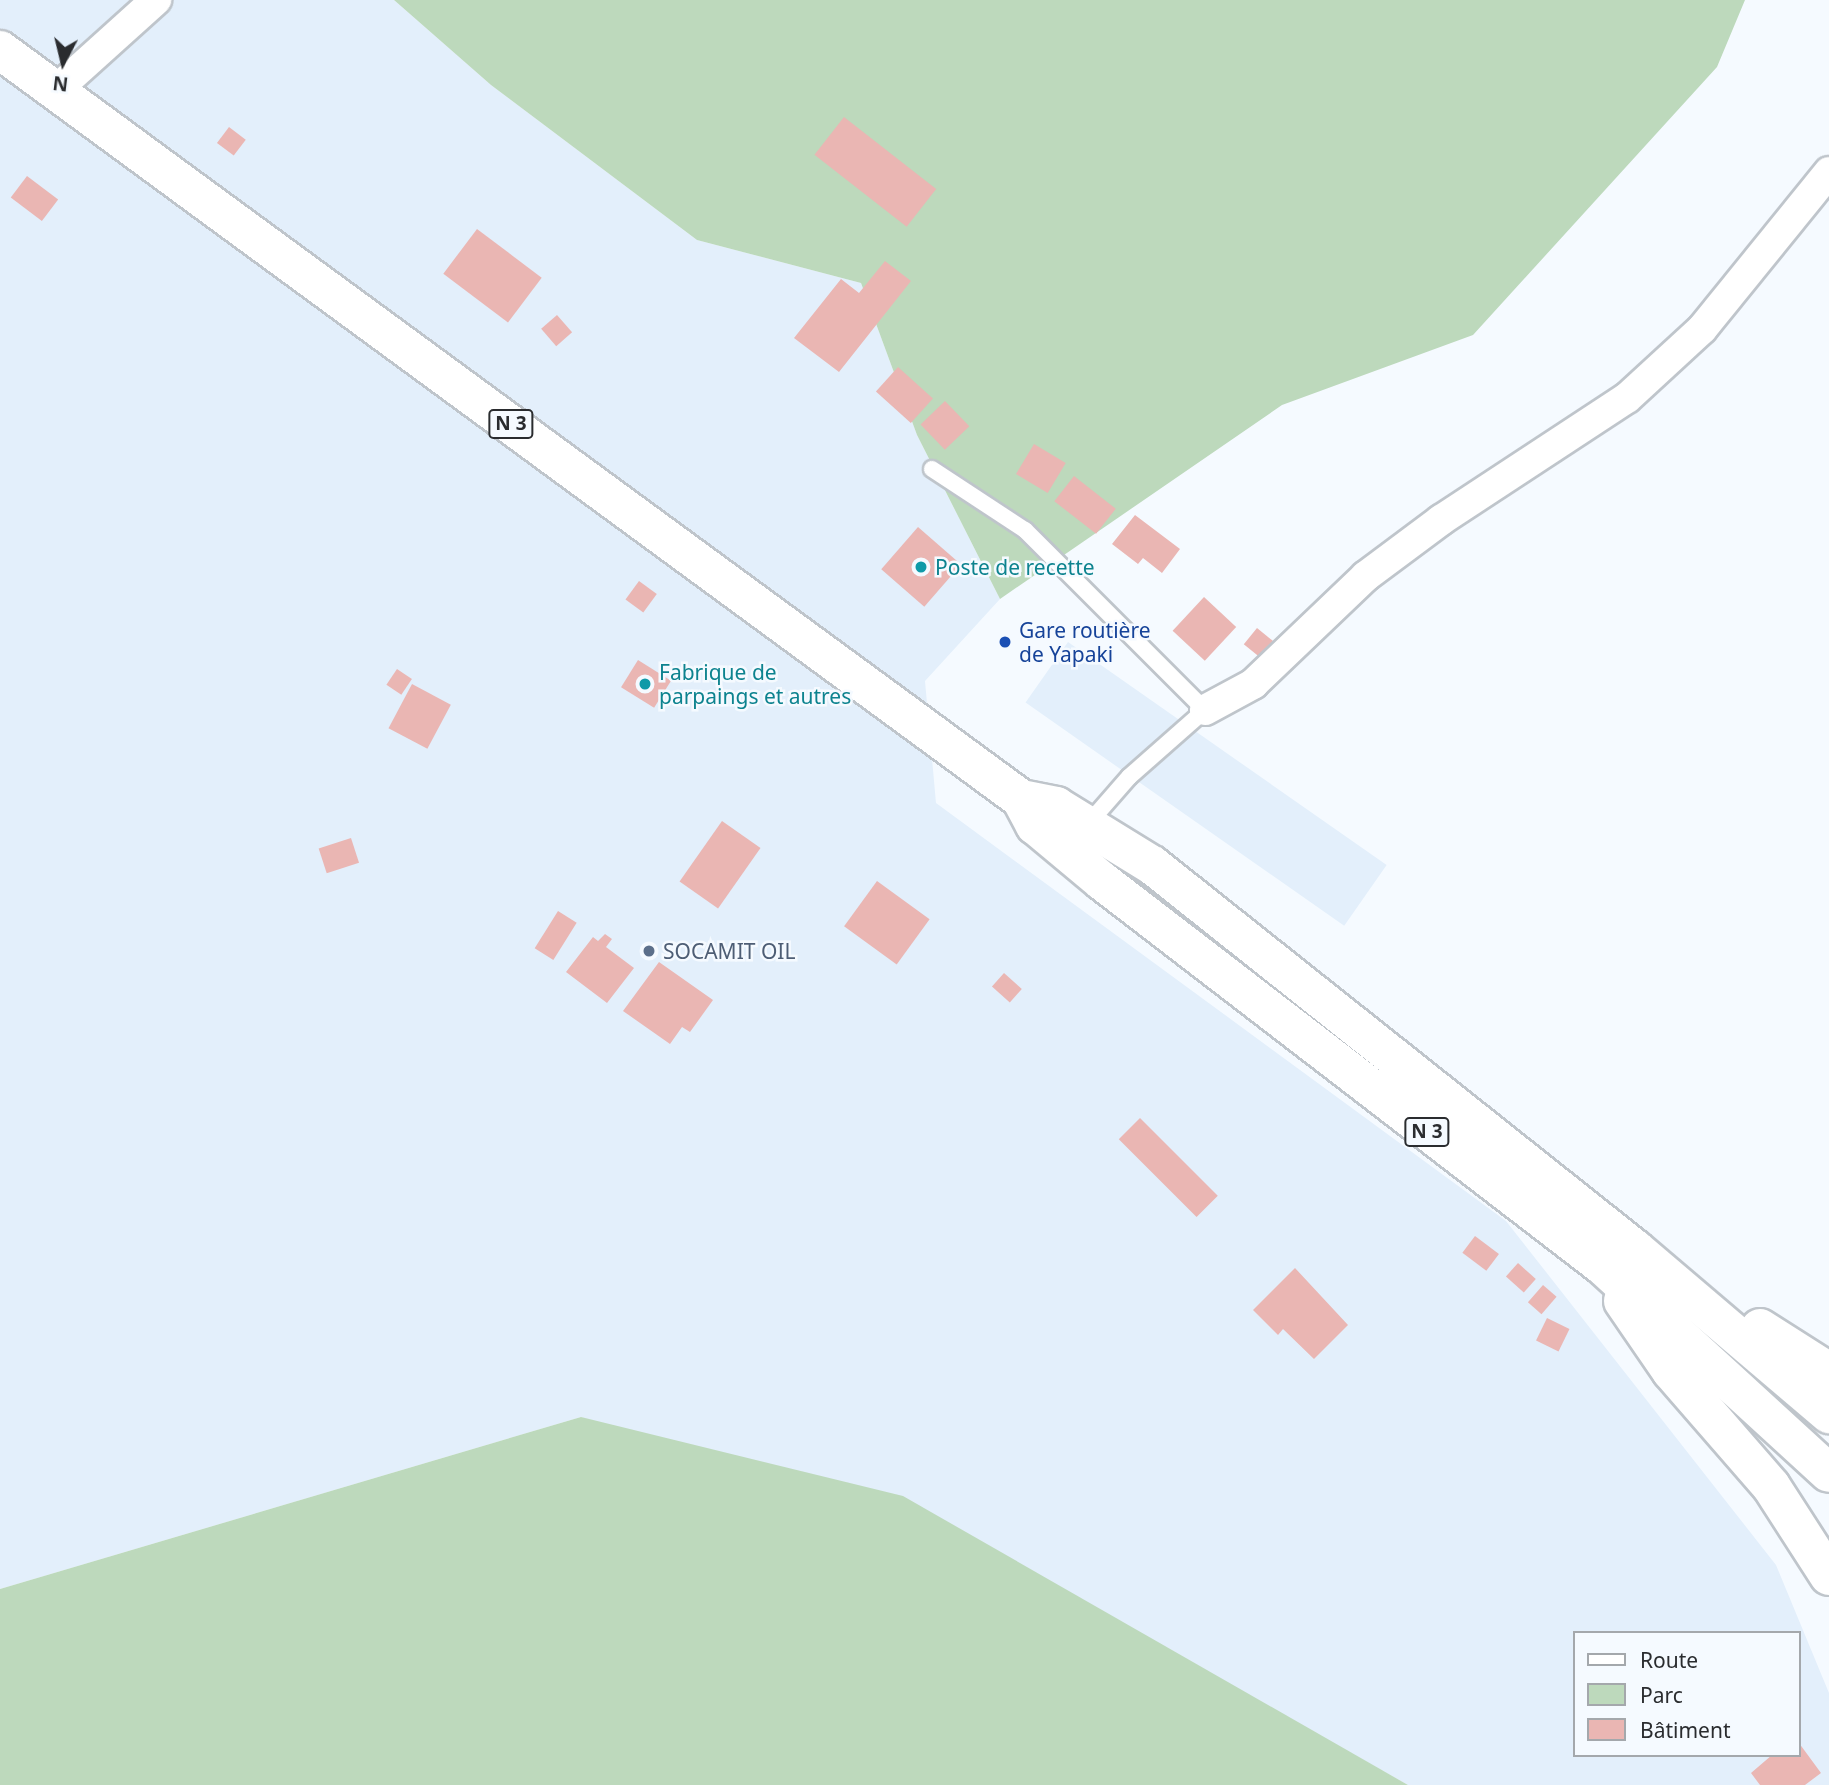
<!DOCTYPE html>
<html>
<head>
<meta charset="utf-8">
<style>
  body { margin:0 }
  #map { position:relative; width:1829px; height:1785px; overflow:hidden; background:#f5faff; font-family:"Noto Sans",sans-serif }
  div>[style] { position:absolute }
  .built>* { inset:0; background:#e3effb; transform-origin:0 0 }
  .green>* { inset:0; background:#bdd9bc }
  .building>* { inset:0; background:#eab6b3; transform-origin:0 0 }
  .roads { filter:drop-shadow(2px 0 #bfc5cb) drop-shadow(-2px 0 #bfc5cb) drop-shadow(0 2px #bfc5cb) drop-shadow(0 -2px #bfc5cb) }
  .service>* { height:16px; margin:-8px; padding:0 8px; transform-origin:8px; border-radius:8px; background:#fff }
  .minor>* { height:30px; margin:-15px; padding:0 15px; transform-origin:15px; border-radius:15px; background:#fff }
  .trunk>* { height:38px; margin:-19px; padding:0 19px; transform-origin:19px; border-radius:19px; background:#fff }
  .dots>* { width:19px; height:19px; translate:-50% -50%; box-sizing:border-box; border:4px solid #f5faff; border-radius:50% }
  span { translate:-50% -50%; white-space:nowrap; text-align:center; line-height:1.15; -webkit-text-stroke:5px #f5faff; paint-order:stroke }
  .shield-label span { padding:2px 5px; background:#f5faff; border:2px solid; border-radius:5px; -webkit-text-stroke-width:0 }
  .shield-label { font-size:19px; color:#2a2c2f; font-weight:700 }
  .culture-label { font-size:21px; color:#0d838f }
  .left { translate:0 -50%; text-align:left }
  .transit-label { font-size:21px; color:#164399 }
  .service-label { font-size:21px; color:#4e5e75 }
  .legend { position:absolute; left:1573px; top:1631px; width:228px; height:126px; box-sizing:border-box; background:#f5faff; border:2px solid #a4a8ac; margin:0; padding:9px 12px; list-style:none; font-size:21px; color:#2a2c2f }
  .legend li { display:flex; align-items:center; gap:14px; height:35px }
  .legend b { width:35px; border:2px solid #a4a8ac }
  .north { position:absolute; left:28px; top:28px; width:70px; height:70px; -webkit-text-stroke:5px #f5faff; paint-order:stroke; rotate:187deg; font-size:19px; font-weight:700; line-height:28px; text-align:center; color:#2a2c2f }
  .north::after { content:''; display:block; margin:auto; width:24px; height:32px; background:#2a2c2f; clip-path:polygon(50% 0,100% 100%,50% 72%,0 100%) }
</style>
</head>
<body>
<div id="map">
  <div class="built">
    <div style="clip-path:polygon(evenodd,0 0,394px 0,491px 85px,697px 240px,861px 283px,917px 435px,1000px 599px,925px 681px,936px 803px,1506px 1221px,1776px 1565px,1829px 1693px,1829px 1785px,1408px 1785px,1175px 1655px,581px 1417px,0 1589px,0 0,1575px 1633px,1799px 1633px,1799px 1755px,1575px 1755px,1575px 1633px)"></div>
    <div style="left:1068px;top:642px;width:389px;height:74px;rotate:35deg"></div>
  </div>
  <div class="green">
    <div style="clip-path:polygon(394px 0,1745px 0,1717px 67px,1473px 335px,1282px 405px,1000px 599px,917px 435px,861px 283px,697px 240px,491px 85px)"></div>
    <div style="clip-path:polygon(581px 1417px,903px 1496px,1408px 1785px,0 1785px,0 1589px)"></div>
  </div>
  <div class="building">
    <div style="left:844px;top:117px;width:117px;height:48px;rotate:38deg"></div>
    <div style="left:229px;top:127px;width:21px;height:20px;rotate:37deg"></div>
    <div style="left:27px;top:176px;width:39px;height:27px;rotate:37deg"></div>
    <div style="left:477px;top:229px;width:81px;height:56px;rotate:37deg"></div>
    <div style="clip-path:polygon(885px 261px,911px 281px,839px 372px,794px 338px,841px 279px,859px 293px)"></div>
    <div style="left:557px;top:315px;width:23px;height:21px;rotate:49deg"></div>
    <div style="left:898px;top:367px;width:47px;height:33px;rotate:42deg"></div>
    <div style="left:945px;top:401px;width:35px;height:34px;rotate:46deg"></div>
    <div style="left:1034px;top:444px;width:37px;height:35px;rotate:31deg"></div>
    <div style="left:1074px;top:476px;width:53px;height:32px;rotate:38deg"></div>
    <div style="clip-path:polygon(1135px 515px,1180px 549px,1162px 573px,1143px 558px,1138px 564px,1112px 544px)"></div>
    <div style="left:918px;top:527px;width:57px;height:56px;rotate:41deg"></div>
    <div style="left:639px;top:581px;width:22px;height:23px;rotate:36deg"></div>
    <div style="left:1204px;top:597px;width:44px;height:46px;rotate:43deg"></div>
    <div style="left:1257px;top:628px;width:27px;height:21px;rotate:39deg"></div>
    <div style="left:638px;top:660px;width:39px;height:32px;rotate:32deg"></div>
    <div style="left:397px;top:669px;width:18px;height:19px;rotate:34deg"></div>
    <div style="left:412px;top:684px;width:44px;height:50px;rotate:28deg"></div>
    <div style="left:722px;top:821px;width:47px;height:74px;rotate:35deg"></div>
    <div style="left:351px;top:838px;width:26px;height:34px;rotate:72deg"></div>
    <div style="left:877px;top:881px;width:65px;height:56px;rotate:36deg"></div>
    <div style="left:558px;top:911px;width:22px;height:44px;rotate:32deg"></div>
    <div style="clip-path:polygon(605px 934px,612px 939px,606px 947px,634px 968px,607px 1003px,566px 972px,593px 937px,598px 941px)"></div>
    <div style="clip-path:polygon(659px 962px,713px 1000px,690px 1032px,682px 1027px,670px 1044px,623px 1011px)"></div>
    <div style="left:1004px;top:973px;width:24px;height:18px;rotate:42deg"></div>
    <div style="left:1140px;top:1118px;width:110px;height:30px;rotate:45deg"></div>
    <div style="left:1475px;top:1236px;width:30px;height:21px;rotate:37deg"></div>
    <div style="left:1518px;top:1263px;width:24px;height:18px;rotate:42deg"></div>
    <div style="clip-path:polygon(1295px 1268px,1348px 1325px,1314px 1359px,1283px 1329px,1278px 1335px,1253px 1310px)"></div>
    <div style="left:1543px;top:1285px;width:18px;height:23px;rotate:41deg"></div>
    <div style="left:1547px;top:1318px;width:25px;height:25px;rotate:26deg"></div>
    <div style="clip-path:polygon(1799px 1743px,1821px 1773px,1805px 1785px,1760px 1785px,1751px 1773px,1772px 1755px,1799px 1755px)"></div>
  </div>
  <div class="roads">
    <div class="service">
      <div style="left:932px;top:469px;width:111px;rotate:33.3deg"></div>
      <div style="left:1025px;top:530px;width:255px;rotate:45deg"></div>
      <div style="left:1205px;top:710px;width:101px;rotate:138.6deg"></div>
      <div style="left:1129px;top:777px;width:64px;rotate:131.2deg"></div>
    </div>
    <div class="minor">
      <div style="left:56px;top:90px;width:135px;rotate:-42deg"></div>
      <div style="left:1205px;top:710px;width:55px;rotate:-28.4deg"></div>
      <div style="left:1253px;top:684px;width:156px;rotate:-43.7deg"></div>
      <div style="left:1366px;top:576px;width:94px;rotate:-36.7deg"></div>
      <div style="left:1441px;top:520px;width:222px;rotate:-33.3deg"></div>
      <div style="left:1627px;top:398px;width:102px;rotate:-42.6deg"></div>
      <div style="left:1702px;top:329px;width:202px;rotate:-51deg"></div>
    </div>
    <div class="trunk">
      <div style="left:0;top:50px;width:1266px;rotate:36.26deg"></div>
      <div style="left:1021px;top:799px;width:36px;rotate:11deg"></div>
      <div style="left:1056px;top:806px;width:113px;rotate:31.6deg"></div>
      <div style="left:1152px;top:865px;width:617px;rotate:38.49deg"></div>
      <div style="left:1635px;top:1249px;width:255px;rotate:40.4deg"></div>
      <div style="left:1021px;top:799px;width:30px;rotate:62deg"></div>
      <div style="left:1035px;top:825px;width:87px;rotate:39.9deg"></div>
      <div style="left:1102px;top:881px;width:632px;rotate:37.54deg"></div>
      <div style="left:1603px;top:1266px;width:306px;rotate:42.5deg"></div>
      <div style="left:1623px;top:1301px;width:85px;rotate:55.6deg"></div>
      <div style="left:1671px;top:1371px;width:152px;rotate:49deg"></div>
      <div style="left:1771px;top:1486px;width:107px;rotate:57.2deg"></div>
      <div style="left:1760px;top:1328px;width:82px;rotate:32.5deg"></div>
    </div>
  </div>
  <div class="dots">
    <div style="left:921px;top:567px;background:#0f9aa8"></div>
    <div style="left:1005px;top:642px;background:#1a4fb4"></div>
    <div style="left:645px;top:684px;background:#0f9aa8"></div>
    <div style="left:649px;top:951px;background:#5c6f8a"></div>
  </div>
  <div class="shield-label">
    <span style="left:511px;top:424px">N 3</span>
    <span style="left:1427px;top:1132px">N 3</span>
  </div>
  <div class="culture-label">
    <span class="left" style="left:935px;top:567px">Poste de recette</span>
    <span class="left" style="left:659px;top:684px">Fabrique de<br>parpaings et autres</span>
  </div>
  <div class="transit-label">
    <span class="left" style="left:1019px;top:642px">Gare routière<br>de Yapaki</span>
  </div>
  <div class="service-label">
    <span class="left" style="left:663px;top:951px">SOCAMIT OIL</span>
  </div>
  <ul class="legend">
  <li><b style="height:9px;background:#fff"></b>Route</li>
  <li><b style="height:19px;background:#bdd9bc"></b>Parc</li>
  <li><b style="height:19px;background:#eab6b3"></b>Bâtiment</li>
  </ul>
  <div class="north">N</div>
</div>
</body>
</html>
